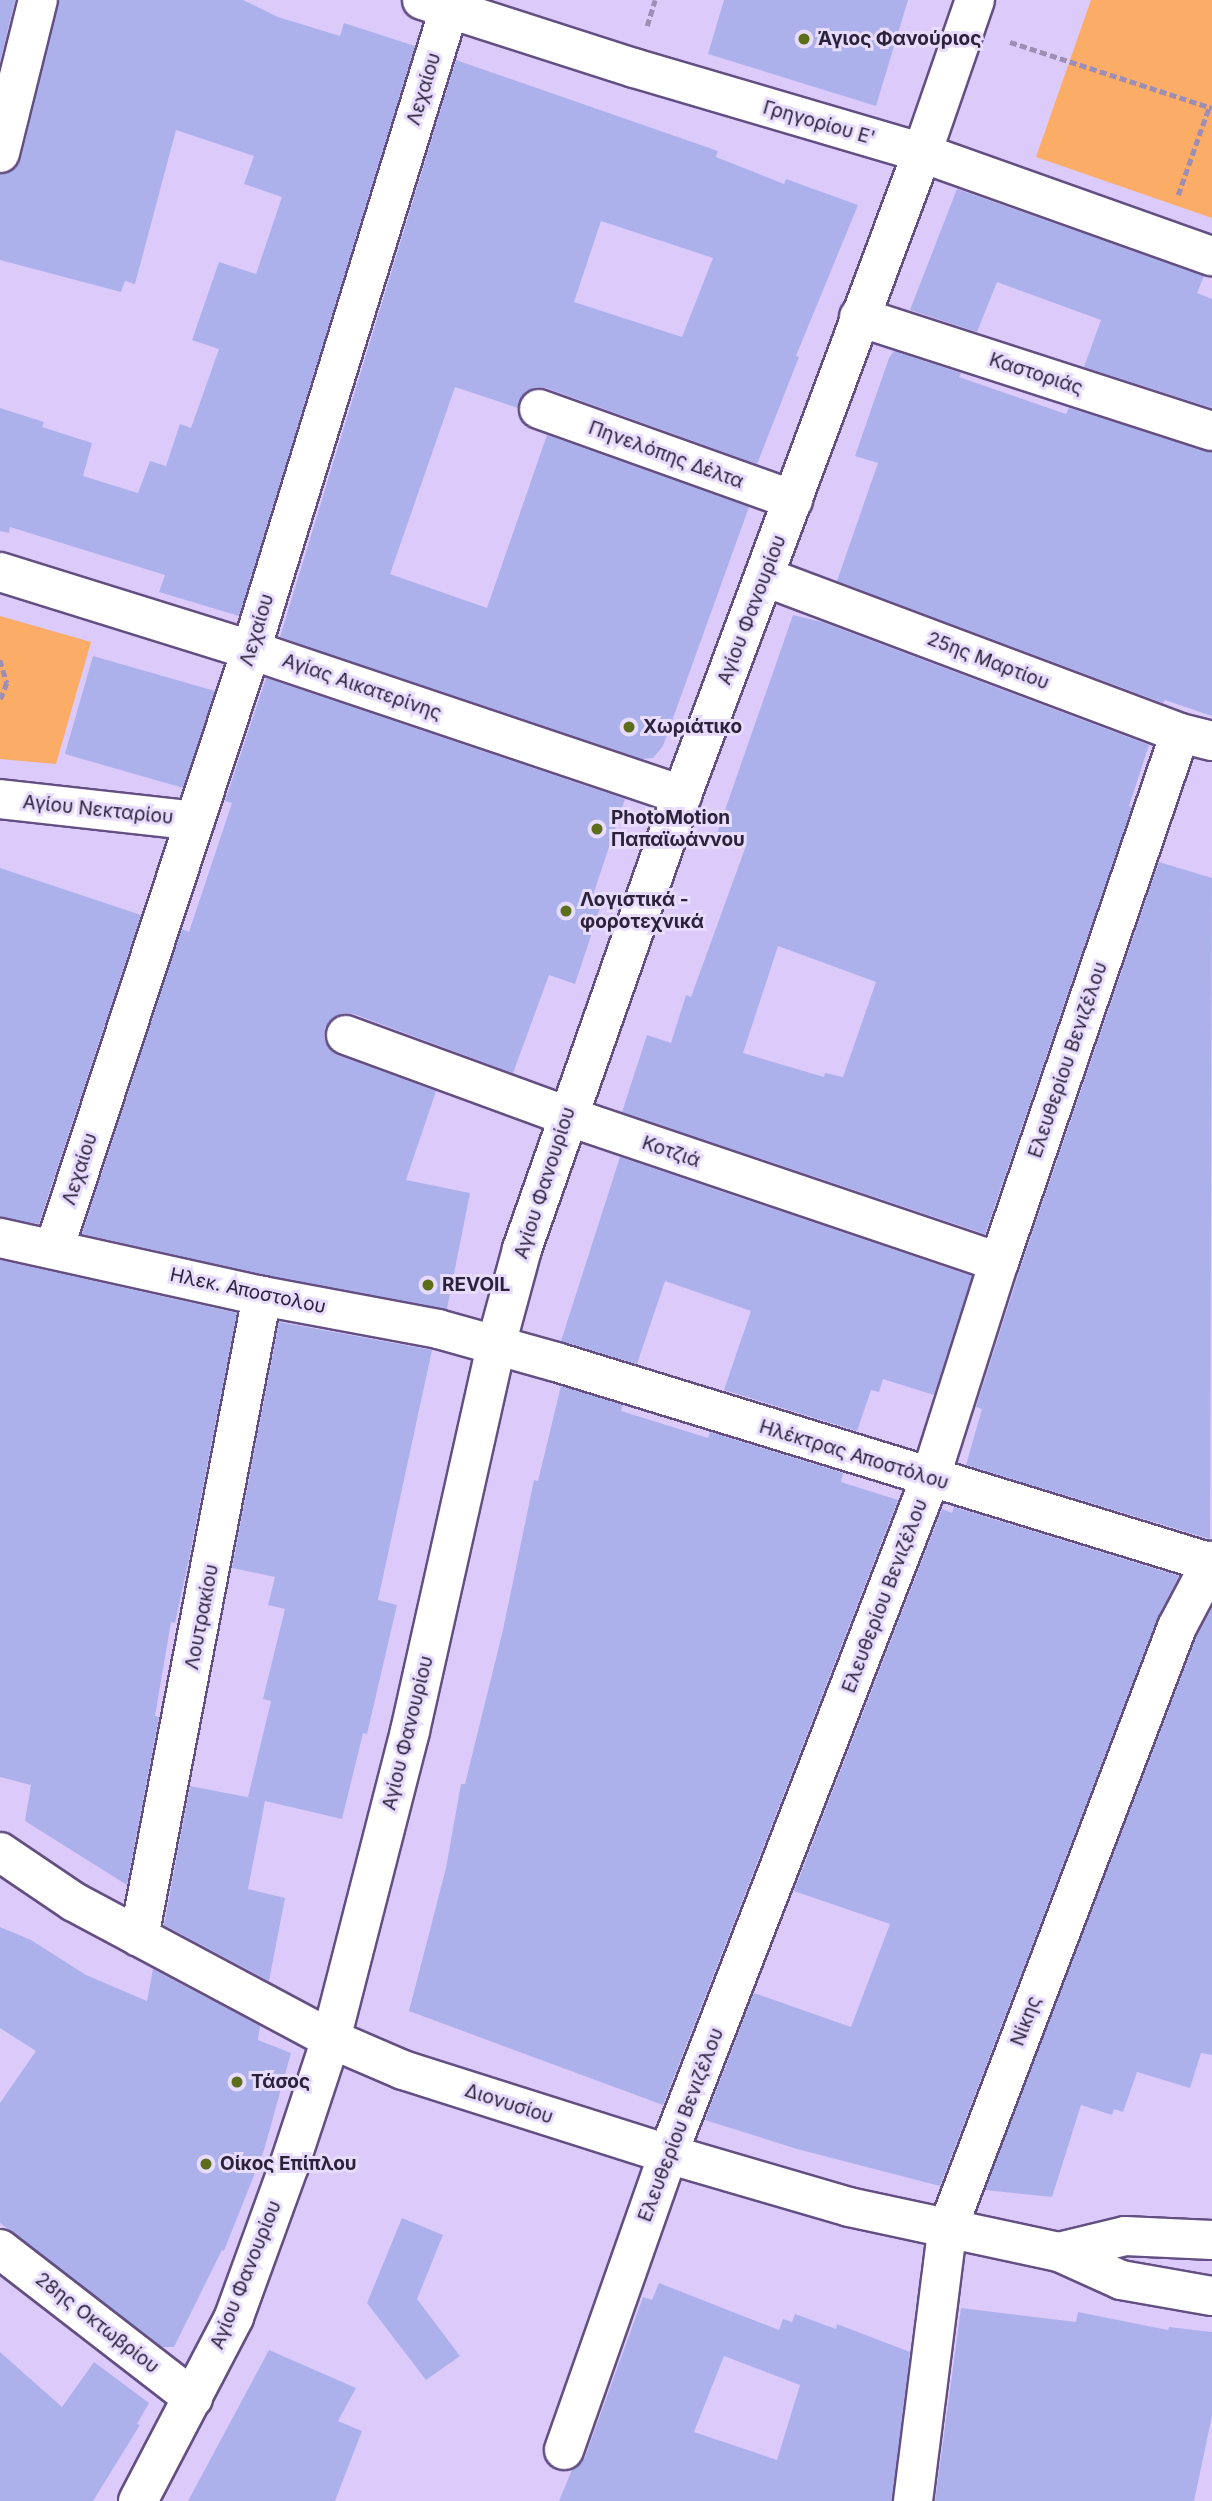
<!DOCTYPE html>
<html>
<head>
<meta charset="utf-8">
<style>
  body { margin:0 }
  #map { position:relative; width:1212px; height:2501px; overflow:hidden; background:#dccbfa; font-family:Inter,sans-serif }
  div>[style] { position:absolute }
  .green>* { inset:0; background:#fbac66 }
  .building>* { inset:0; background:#adb1eb; transform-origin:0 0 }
  .path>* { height:4.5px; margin-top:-2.25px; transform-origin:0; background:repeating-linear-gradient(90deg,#9c8eb4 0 7px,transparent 0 10.5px) }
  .roads { filter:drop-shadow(2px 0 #634f82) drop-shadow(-2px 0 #634f82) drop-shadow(0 2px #634f82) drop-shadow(0 -2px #634f82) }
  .minor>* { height:38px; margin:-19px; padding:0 19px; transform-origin:19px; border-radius:19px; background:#fff }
  .tertiary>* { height:38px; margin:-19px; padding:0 19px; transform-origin:19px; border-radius:19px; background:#fff }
  .dots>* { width:19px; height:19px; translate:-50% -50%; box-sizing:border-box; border:4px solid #e7dbfe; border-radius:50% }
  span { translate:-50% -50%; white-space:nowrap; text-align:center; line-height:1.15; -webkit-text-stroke:6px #e7dbfe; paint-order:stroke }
  .poi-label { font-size:19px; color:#2b2339; font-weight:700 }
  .left { translate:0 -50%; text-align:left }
  .street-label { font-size:19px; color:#2b2339 }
</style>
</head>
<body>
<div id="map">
  <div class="green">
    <div style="clip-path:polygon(1091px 0,1212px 0,1212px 218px,1036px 157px)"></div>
    <div style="clip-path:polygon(0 616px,91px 642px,56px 764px,0 759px)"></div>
  </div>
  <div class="building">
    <div style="clip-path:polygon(0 0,15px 0,0 62px)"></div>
    <div style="clip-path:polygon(59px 0,243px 0,278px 17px,340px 36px,344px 23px,415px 46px,239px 616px,159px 592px,165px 575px,10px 527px,9px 533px,0 531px,0 408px,44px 422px,42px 427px,92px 443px,83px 476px,138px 493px,150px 461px,166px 466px,180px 424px,191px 428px,219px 349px,192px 340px,219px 262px,256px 274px,282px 197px,244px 184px,254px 156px,176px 130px,135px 284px,125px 281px,121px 292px,0 260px,0 174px,15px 169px,21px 158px)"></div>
    <div style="clip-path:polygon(724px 0,908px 0,876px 106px,708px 54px)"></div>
    <div style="clip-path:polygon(evenodd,456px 60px,718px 151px,716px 157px,784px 184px,786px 179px,858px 205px,796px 356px,799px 357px,757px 464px,546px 388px,536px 387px,525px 392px,518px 408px,455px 387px,390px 574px,487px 608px,547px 435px,749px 507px,663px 746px,653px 758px,642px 759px,280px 637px,456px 60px,601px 221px,713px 258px,682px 337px,574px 302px,601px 221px)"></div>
    <div style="clip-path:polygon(957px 189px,1204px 276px,1197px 293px,1212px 299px,1212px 408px,1084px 367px,1101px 320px,997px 282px,977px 332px,910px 310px)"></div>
    <div style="clip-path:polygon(894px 351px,961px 373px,959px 377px,1066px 414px,1069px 408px,1212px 452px,1212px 716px,1165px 700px,1163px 703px,837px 581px,878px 463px,855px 456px,889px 358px)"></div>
    <div style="clip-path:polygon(evenodd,793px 615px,822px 622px,1149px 745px,1129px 806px,1132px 807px,985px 1234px,622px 1112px,647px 1035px,671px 1043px,686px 995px,691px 997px,747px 843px,717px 833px,793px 615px,778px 946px,876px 982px,843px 1077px,825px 1073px,824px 1077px,743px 1053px,778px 946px)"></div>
    <div style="left:93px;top:656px;width:127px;height:102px;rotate:16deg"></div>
    <div style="clip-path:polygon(266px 678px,625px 799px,593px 895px,598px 897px,594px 907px,600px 908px,575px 984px,549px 975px,513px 1073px,354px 1014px,343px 1013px,333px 1018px,325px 1028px,324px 1038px,329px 1048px,338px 1055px,436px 1091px,406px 1180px,470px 1193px,447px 1309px,266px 1275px,82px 1234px,182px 929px,189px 932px,232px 803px,225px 801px)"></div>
    <div style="clip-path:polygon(1159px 862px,1212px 878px,1210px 1539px,966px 1465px,982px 1409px,976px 1407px,1020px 1269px)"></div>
    <div style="clip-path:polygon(0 868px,141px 915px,39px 1224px,0 1217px)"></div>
    <div style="clip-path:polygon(620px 1157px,972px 1276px,934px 1395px,883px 1379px,879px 1392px,871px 1390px,857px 1431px,724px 1390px,751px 1311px,665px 1281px,637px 1364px,561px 1341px)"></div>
    <div style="clip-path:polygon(0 1260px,237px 1313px,189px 1559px,175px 1623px,171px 1622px,155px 1716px,159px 1717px,127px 1885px,25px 1821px,31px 1785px,0 1777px)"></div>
    <div style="clip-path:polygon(279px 1322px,432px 1350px,378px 1600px,397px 1605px,367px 1734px,363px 1733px,342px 1819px,265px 1801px,248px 1889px,285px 1898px,269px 1981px,164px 1925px,190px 1786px,263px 1800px,248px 1797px,271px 1701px,263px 1699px,285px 1609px,268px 1605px,275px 1577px,232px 1568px)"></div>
    <div style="clip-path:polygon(561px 1386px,623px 1405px,621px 1411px,708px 1438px,710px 1432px,843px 1473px,841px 1482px,898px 1500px,663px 2105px,409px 2011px,446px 1868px,461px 1784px,465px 1784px,503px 1630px,534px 1480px,538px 1481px)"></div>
    <div style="clip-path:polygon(954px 1507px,1179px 1576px,1157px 1619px,940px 2186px,797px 2149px,705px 2120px,754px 1993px,851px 2027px,890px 1924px,794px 1891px,942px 1509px,952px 1513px)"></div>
    <div style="clip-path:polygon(1212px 1608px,1212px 2055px,1201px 2053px,1190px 2088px,1137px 2072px,1123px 2112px,1114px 2109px,1112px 2115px,1081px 2105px,1052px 2197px,985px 2190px,1197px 1636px)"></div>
    <div style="clip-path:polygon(0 1927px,31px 1940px,86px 1975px,147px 2001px,153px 1969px,260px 2026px,258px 2040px,291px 2053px,264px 2150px,224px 2251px,222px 2250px,174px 2347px,162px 2347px,0 2223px,0 2103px,36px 2051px,0 2028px)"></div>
    <div style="clip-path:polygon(402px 2218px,443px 2235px,417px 2299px,460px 2356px,426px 2380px,367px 2303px)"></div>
    <div style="clip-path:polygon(evenodd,659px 2283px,779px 2330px,783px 2319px,792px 2322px,795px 2314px,836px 2329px,837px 2324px,910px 2352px,892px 2501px,559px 2501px,572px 2470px,585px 2457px,643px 2297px,652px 2300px,659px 2283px,724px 2356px,800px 2385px,777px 2460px,694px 2432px,724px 2356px)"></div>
    <div style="clip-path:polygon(961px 2308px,1076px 2322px,1078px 2312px,1168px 2330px,1169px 2327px,1212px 2332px,1212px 2416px,1194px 2501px,935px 2501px)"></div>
    <div style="clip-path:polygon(269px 2350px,356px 2388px,338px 2421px,362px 2431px,335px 2501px,188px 2501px)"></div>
    <div style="clip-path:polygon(0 2352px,62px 2407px,94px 2362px,149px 2403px,137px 2424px,140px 2425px,93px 2501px,0 2501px)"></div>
  </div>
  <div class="path">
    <div style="left:647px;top:26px;width:27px;rotate:-73deg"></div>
    <div style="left:1010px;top:42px;width:209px;rotate:18.1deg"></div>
    <div style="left:1178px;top:195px;width:93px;rotate:-70.6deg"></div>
    <div style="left:1209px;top:107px;width:3px;rotate:18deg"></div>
    <div style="left:0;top:660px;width:24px;rotate:73deg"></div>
    <div style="left:7px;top:683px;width:19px;rotate:111deg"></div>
  </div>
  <div class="roads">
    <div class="minor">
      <div style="left:422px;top:0;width:223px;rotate:17.8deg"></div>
      <div style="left:634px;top:68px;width:300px;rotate:16.4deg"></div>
      <div style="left:922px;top:153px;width:308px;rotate:19.6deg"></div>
      <div style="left:0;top:153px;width:158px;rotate:-76.1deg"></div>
      <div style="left:859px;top:317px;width:371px;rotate:17.9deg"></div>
      <div style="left:539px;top:409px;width:270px;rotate:19.7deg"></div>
      <div style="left:0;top:572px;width:263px;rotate:17.3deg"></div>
      <div style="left:251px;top:650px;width:455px;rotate:18.6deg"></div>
      <div style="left:765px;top:577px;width:443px;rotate:20.6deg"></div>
      <div style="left:1180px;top:733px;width:33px;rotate:14deg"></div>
      <div style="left:0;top:799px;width:196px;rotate:6.4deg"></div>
      <div style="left:346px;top:1035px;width:235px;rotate:20.1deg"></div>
      <div style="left:567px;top:1116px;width:456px;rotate:18.7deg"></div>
      <div style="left:0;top:1238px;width:268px;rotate:12.5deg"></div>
      <div style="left:262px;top:1296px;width:179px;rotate:10.6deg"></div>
      <div style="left:438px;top:1329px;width:123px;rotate:15.6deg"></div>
      <div style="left:556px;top:1362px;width:686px;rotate:17.04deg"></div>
      <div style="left:54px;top:1249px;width:631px;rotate:-71.79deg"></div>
      <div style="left:251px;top:650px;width:671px;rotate:-72.83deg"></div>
      <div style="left:0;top:1852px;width:89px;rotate:34deg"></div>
      <div style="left:74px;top:1902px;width:291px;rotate:28.1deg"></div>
      <div style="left:331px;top:2039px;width:78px;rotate:23.3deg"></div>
      <div style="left:403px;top:2070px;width:278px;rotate:17.6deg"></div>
      <div style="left:668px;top:2154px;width:189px;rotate:16.3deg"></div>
      <div style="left:849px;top:2207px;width:215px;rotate:12.1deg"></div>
      <div style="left:1059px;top:2252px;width:68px;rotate:24.3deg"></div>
      <div style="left:1121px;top:2280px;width:92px;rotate:10deg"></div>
      <div style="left:139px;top:1937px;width:653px;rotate:-79.14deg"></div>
      <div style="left:0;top:2249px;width:244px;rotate:37.7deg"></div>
      <div style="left:1059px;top:2252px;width:68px;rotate:-13.6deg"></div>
      <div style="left:1125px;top:2236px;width:87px;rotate:2.6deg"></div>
      <div style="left:564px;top:2450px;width:314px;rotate:-70.6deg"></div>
      <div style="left:668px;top:2154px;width:724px;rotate:-68.79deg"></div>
      <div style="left:930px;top:1479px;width:228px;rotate:-72.4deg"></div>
      <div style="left:999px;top:1262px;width:559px;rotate:-71.11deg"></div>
      <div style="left:913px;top:2501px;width:273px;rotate:-82.8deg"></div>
      <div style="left:947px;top:2230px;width:645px;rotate:-69.12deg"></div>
      <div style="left:1177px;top:1627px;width:75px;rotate:-62.1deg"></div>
    </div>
    <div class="tertiary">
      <div style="left:138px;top:2501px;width:208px;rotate:-62.4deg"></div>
      <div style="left:234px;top:2317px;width:161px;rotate:-70deg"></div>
      <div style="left:289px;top:2166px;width:134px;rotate:-71.7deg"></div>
      <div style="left:331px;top:2039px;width:318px;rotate:-75.6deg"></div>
      <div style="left:410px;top:1731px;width:395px;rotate:-77.4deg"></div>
      <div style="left:496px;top:1345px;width:99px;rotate:-74.8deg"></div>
      <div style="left:522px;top:1249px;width:481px;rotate:-70.6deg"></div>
      <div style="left:682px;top:795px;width:685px;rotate:-69.5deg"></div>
      <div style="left:922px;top:153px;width:162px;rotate:-70.9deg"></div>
    </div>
  </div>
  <div class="dots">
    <div style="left:804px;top:39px;background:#5c6e1a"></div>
    <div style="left:629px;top:727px;background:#5c6e1a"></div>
    <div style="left:597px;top:829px;background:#5c6e1a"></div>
    <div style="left:566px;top:911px;background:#5c6e1a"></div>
    <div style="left:428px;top:1285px;background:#5c6e1a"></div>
    <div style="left:237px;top:2082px;background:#5c6e1a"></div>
    <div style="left:206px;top:2164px;background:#5c6e1a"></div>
  </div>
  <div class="poi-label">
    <span class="left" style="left:818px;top:39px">Άγιος Φανούριος</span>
    <span class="left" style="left:643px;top:727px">Χωριάτικο</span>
    <span class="left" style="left:611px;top:829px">PhotoMotion<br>Παπαϊωάννου</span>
    <span class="left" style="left:580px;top:911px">Λογιστικά -<br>φοροτεχνικά</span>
    <span class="left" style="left:442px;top:1285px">REVOIL</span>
    <span class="left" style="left:251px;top:2082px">Τάσος</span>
    <span class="left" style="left:220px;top:2164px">Οίκος Επίπλου</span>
  </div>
  <div class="street-label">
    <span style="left:424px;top:89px;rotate:-73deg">Λεχαίου</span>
    <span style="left:819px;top:123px;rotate:16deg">Γρηγορίου Ε'</span>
    <span style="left:1036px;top:374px;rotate:18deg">Καστοριάς</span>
    <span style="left:666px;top:455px;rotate:20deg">Πηνελόπης Δέλτα</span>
    <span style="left:752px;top:610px;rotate:-69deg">Αγίου Φανουρίου</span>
    <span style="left:257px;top:630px;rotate:-73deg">Λεχαίου</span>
    <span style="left:988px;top:661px;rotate:21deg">25ης Μαρτίου</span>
    <span style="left:362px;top:687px;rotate:19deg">Αγίας Αικατερίνης</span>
    <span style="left:98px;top:810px;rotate:6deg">Αγίου Νεκταρίου</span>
    <span style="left:1068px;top:1060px;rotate:-71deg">Ελευθερίου Βενιζέλου</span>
    <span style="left:671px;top:1152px;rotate:19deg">Κοτζιά</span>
    <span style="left:80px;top:1169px;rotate:-72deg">Λεχαίου</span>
    <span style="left:545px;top:1183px;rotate:-72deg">Αγίου Φανουρίου</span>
    <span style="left:248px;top:1291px;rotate:12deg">Ηλεκ. Αποστολου</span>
    <span style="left:854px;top:1455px;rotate:17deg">Ηλέκτρας Αποστόλου</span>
    <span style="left:885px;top:1596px;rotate:-69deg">Ελευθερίου Βενιζέλου</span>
    <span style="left:202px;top:1617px;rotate:-79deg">Λουτρακίου</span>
    <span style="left:408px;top:1733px;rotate:-76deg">Αγίου Φανουρίου</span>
    <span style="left:1026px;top:2021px;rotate:-69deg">Νίκης</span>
    <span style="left:509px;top:2104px;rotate:18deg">Διονυσίου</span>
    <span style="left:681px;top:2125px;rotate:-69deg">Ελευθερίου Βενιζέλου</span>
    <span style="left:246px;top:2275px;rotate:-68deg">Αγίου Φανουρίου</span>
    <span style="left:97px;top:2323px;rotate:38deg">28ης Οκτωβρίου</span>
  </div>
</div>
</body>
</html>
